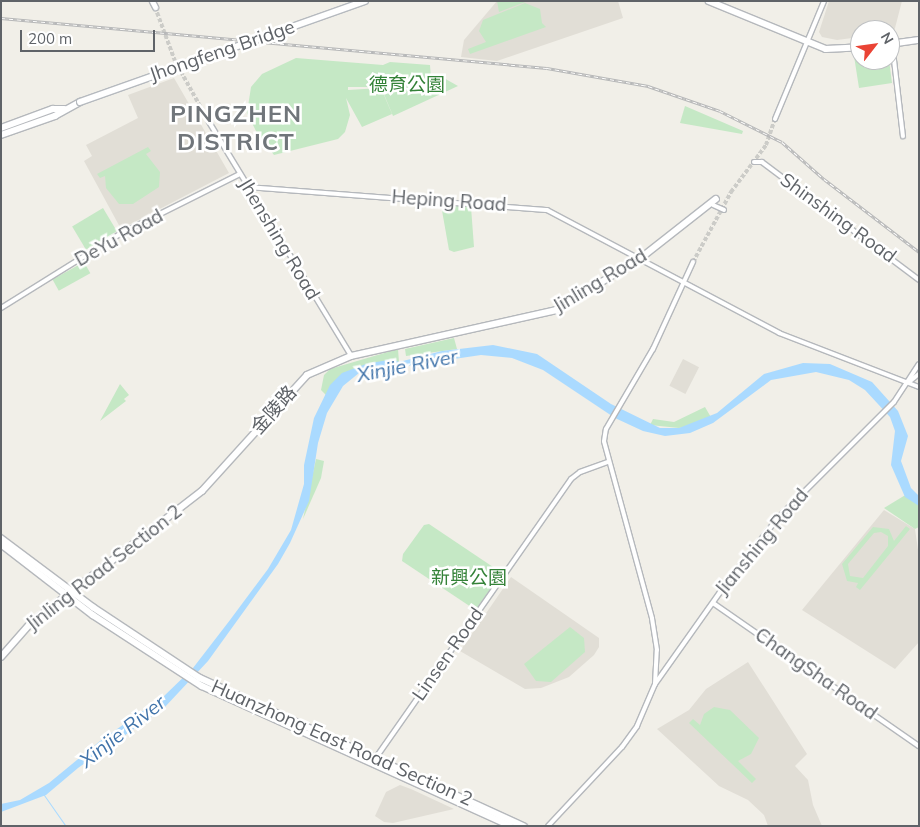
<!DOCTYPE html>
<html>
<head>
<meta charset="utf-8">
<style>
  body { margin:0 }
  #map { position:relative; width:920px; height:827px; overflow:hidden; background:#f1efe8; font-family:Mulish,"Noto Sans TC",sans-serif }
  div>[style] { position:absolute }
  .education>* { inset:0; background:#e1ded6; transform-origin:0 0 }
  .green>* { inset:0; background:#c5e8c5; transform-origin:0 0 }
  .water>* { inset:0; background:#aadaff }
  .stream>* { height:1px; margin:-0.5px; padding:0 0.5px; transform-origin:0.5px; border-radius:0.5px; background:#aadaff }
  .minor-tunnel>* { height:4px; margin-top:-2px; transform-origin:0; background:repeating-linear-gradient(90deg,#ccccc8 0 4px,transparent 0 6px) }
  .roads { filter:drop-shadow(1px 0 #b5b8bc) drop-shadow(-1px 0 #b5b8bc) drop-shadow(0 1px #b5b8bc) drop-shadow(0 -1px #b5b8bc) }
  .minor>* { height:4px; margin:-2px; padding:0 2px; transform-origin:2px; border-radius:2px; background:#fff }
  .tertiary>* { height:5px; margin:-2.5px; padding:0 2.5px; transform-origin:2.5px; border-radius:2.5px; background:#fff }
  .secondary>* { height:5.5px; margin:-2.75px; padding:0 2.75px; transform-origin:2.75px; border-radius:2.75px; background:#fff }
  .rail>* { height:3px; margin-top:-1.5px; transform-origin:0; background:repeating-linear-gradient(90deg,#fff 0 4px,#b6b7b8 0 8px); box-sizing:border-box; border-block:1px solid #b6b7b8 }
  .bridges { filter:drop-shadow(1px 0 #b6babf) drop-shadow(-1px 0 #b6babf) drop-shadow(0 1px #b6babf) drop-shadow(0 -1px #b6babf) }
  .secondary-bridge>* { height:5.5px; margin:-2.75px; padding:0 2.75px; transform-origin:2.75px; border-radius:2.75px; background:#fff }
  span { translate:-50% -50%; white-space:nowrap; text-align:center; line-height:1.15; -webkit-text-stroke:5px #fff; paint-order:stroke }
  .street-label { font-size:19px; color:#5f6368 }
  .park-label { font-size:19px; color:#348238 }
  .water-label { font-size:20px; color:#4174aa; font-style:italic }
  .district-label { font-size:24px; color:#70757a; font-weight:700; letter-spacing:1px }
  .frame { position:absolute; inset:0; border:2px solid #5f6368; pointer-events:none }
  .north { position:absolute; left:850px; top:20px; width:50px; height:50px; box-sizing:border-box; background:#fff; border:1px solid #bfc1c3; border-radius:50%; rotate:60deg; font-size:14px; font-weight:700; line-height:20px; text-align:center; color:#5f6368 }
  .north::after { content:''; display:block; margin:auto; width:18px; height:22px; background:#ea4335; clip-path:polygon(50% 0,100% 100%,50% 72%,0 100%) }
  .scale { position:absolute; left:20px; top:30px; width:135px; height:22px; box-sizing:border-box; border:2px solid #5f6368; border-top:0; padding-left:6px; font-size:15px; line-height:18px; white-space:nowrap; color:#5f6368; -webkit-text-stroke:4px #fff; paint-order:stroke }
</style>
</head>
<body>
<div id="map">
  <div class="education">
    <div style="clip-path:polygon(497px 1px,618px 1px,623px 18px,497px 61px,461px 57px,464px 40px)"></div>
    <div style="clip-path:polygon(829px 1px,902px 1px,894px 32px,860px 30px,860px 37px,837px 40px,822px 37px,819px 32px)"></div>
    <div style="clip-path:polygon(174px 78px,229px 173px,121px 229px,84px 161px,92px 156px,86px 145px,138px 118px,128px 95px)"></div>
    <div style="left:683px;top:359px;width:18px;height:30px;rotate:27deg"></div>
    <div style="clip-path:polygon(884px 510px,915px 529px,919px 557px,919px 642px,895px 669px,802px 610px)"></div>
    <div style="clip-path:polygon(511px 577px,599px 638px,599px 647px,594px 655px,569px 677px,541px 688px,525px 689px,460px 651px)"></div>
    <div style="clip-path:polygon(748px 662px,807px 754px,795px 766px,808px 780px,813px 805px,822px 826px,768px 826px,764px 815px,748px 800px,719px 786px,657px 729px,689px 710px,706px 689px)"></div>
    <div style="clip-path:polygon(400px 785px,411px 789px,454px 809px,393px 823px,384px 822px,375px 816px,386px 792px)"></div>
  </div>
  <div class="green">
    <div style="clip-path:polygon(497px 1px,528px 1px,499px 12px)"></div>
    <div style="clip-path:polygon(525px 3px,540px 9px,542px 23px,546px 27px,470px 54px,468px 49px,486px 42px,479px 31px,483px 20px)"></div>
    <div style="clip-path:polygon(860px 55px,860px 60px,889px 60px,892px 83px,859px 88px,854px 56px)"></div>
    <div style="clip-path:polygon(296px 58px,383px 65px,390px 62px,430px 65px,431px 78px,442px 77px,458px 86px,393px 116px,381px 87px,348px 87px,348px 90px,381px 88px,392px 114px,362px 127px,346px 98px,350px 115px,345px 132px,338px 139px,274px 155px,257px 133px,247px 113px,251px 87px,262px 74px)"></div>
    <div style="clip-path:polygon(685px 106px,743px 131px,742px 134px,680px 123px)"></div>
    <div style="clip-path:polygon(148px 147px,151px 151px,146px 154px,160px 172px,159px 187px,133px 204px,119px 204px,106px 188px,105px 176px,100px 178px,97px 174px)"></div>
    <div style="clip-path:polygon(441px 205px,471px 207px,474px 247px,454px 252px,449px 250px)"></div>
    <div style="left:103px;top:208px;width:27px;height:36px;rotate:59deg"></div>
    <div style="left:84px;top:262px;width:13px;height:36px;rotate:61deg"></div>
    <div style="clip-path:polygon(454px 338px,457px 349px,406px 356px,405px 349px)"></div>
    <div style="clip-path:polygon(398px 349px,399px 362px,366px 366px,327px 396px,321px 390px,324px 375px,330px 369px)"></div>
    <div style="clip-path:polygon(120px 384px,129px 395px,124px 399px,126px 401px,100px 421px)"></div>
    <div style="clip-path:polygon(705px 407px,712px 419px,701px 425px,679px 428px,650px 425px,653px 419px,674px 422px)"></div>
    <div style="clip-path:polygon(316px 459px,324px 461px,321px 478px,303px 519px)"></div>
    <div style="clip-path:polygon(907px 494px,919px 502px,919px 527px,915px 529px,884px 508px)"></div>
    <div style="clip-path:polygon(429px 524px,499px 571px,500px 575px,477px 608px,474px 609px,402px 561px,403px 554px,424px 525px)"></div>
    <div style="clip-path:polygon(evenodd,906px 526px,910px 529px,860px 590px,856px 587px,858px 583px,847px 581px,842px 564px,873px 527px,889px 529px,894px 541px,906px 526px,881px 532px,888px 536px,888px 546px,863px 578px,850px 576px,848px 564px,874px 533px,881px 532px)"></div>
    <div style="clip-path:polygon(570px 627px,584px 638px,585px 652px,551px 682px,536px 681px,524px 664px)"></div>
    <div style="clip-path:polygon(714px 707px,730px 710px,759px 738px,751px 754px,738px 761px,756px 779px,752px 783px,689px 723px,693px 719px,700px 725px,704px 714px)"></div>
  </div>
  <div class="water">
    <div style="clip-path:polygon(493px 345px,537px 354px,611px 404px,660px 428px,679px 428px,717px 413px,764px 374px,803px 363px,830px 364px,872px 382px,898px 411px,908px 436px,901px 461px,911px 488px,919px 496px,919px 506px,905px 497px,891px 465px,895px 431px,890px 417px,865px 390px,849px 380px,816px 372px,771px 380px,713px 423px,690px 433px,665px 436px,643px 431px,615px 418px,543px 370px,512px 358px,481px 355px,359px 373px,343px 386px,327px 413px,318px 443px,309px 501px,290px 543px,278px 564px,208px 661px,164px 708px,78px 768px,46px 795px,1px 812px,1px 804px,20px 800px,49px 783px,100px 741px,164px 696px,193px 668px,230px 620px,268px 569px,291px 530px,304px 484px,304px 465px,314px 418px,330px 385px,342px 373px,366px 364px,393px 359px,399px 362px,442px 351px)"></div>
  </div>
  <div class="stream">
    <div style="left:44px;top:795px;width:38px;rotate:55deg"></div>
  </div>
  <div class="minor-tunnel">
    <div style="left:155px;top:7px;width:58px;rotate:69.7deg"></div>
    <div style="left:175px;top:61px;width:70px;rotate:60.9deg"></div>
    <div style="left:693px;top:262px;width:80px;rotate:-61.5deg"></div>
    <div style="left:731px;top:192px;width:59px;rotate:-53.3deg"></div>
    <div style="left:766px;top:145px;width:28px;rotate:-71deg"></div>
  </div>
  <div class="roads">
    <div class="minor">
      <div style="left:892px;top:43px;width:94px;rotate:83.3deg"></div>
      <div style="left:775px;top:119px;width:128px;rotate:-67.4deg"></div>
      <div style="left:209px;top:122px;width:274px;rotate:58.7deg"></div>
      <div style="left:754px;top:162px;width:8px"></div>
      <div style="left:762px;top:162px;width:196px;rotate:36.9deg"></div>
      <div style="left:246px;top:187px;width:302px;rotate:4.4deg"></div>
      <div style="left:547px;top:210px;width:263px;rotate:27.9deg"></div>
      <div style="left:779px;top:333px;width:150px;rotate:21.1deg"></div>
      <div style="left:713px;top:205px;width:12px;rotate:24deg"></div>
      <div style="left:1px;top:308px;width:140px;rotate:-31.9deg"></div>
      <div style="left:120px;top:234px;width:134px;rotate:-26.6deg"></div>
      <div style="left:909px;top:382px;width:13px;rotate:-39deg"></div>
      <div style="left:713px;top:603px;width:251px;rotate:34.8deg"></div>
      <div style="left:655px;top:684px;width:34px;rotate:-87deg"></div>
      <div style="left:657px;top:650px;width:32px;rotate:-99deg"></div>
      <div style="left:652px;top:618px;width:183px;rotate:-105.2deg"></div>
      <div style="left:604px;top:441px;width:12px;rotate:-81deg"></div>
      <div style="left:606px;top:429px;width:93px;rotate:-59.6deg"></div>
      <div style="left:653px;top:349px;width:96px;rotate:-65.3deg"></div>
      <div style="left:375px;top:759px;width:342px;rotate:-55deg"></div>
      <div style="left:571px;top:479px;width:11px;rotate:-38deg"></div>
      <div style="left:580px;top:472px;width:29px;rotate:-20deg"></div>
      <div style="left:548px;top:826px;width:108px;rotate:-46.9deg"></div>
      <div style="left:622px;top:747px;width:26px;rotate:-54deg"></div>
      <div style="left:637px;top:726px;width:46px;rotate:-66.8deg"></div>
      <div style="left:655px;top:684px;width:121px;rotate:-54.7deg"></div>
      <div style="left:725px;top:585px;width:85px;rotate:-51.7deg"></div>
      <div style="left:778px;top:518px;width:164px;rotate:-45deg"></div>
      <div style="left:894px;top:402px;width:45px;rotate:-56.7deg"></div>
    </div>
    <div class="tertiary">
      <div style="left:152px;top:1px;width:7px;rotate:63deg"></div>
    </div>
    <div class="secondary">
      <div style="left:709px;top:1px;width:126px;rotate:22.3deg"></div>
      <div style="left:826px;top:49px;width:34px;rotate:-3deg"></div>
      <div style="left:890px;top:44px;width:29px;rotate:-8deg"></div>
      <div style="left:1px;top:128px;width:55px;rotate:-20.1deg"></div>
      <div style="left:53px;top:109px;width:11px"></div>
      <div style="left:1px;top:135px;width:57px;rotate:-19.4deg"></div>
      <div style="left:55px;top:116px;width:29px;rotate:-29deg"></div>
      <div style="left:1px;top:538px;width:115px;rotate:36.9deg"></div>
      <div style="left:93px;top:607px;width:128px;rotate:33.6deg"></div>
      <div style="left:200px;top:678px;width:356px;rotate:24.6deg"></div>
      <div style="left:1px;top:544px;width:116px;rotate:37.7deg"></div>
      <div style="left:93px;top:615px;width:130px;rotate:33.1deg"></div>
      <div style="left:202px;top:686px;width:339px;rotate:24.4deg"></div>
      <div style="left:1px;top:657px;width:44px;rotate:-48.7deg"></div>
      <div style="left:30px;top:624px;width:217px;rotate:-37.7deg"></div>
      <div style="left:202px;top:491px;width:156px;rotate:-47.8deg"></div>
      <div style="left:307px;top:375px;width:48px;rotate:-23.4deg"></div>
      <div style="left:351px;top:356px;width:210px;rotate:-12.6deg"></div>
      <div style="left:556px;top:310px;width:100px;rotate:-31.5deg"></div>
      <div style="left:641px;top:258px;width:95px;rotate:-38.2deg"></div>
    </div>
  </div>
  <div class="rail">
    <div style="left:1px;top:18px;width:548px;rotate:5.23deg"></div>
    <div style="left:547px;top:68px;width:103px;rotate:10.1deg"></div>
    <div style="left:648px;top:86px;width:76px;rotate:19.1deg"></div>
    <div style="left:720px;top:111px;width:69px;rotate:26.6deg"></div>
    <div style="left:782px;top:142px;width:56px;rotate:41.4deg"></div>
    <div style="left:824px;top:179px;width:120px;rotate:37.5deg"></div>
  </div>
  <div class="bridges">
    <div class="secondary-bridge">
      <div style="left:80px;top:102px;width:302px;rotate:-19.5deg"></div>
    </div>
  </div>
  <div class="street-label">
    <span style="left:222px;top:51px;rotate:-19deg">Jhongfeng Bridge</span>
    <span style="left:449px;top:201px;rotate:4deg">Heping Road</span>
    <span style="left:838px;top:218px;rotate:36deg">Shinshing Road</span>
    <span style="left:119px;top:238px;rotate:-29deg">DeYu Road</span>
    <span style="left:279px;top:239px;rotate:59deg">Jhenshing Road</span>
    <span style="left:600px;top:281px;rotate:-31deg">Jinling Road</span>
    <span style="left:274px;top:410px;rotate:-48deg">金陵路</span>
    <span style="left:762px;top:542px;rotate:-50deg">Jianshing Road</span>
    <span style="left:104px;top:568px;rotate:-38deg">Jinling Road Section 2</span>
    <span style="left:448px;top:654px;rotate:-55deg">Linsen Road</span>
    <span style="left:816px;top:674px;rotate:35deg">ChangSha Road</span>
    <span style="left:342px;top:743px;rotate:24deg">Huanzhong East Road Section 2</span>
  </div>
  <div class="park-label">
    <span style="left:407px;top:85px">德育公園</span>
    <span style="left:469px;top:578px">新興公園</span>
  </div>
  <div class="water-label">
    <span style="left:407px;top:365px;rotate:-11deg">Xinjie River</span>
    <span style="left:122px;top:731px;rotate:-38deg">Xinjie River</span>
  </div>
  <div class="district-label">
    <span style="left:236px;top:128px">PINGZHEN<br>DISTRICT</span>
  </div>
  <div class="frame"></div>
  <div class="north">N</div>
  <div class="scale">200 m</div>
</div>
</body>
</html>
